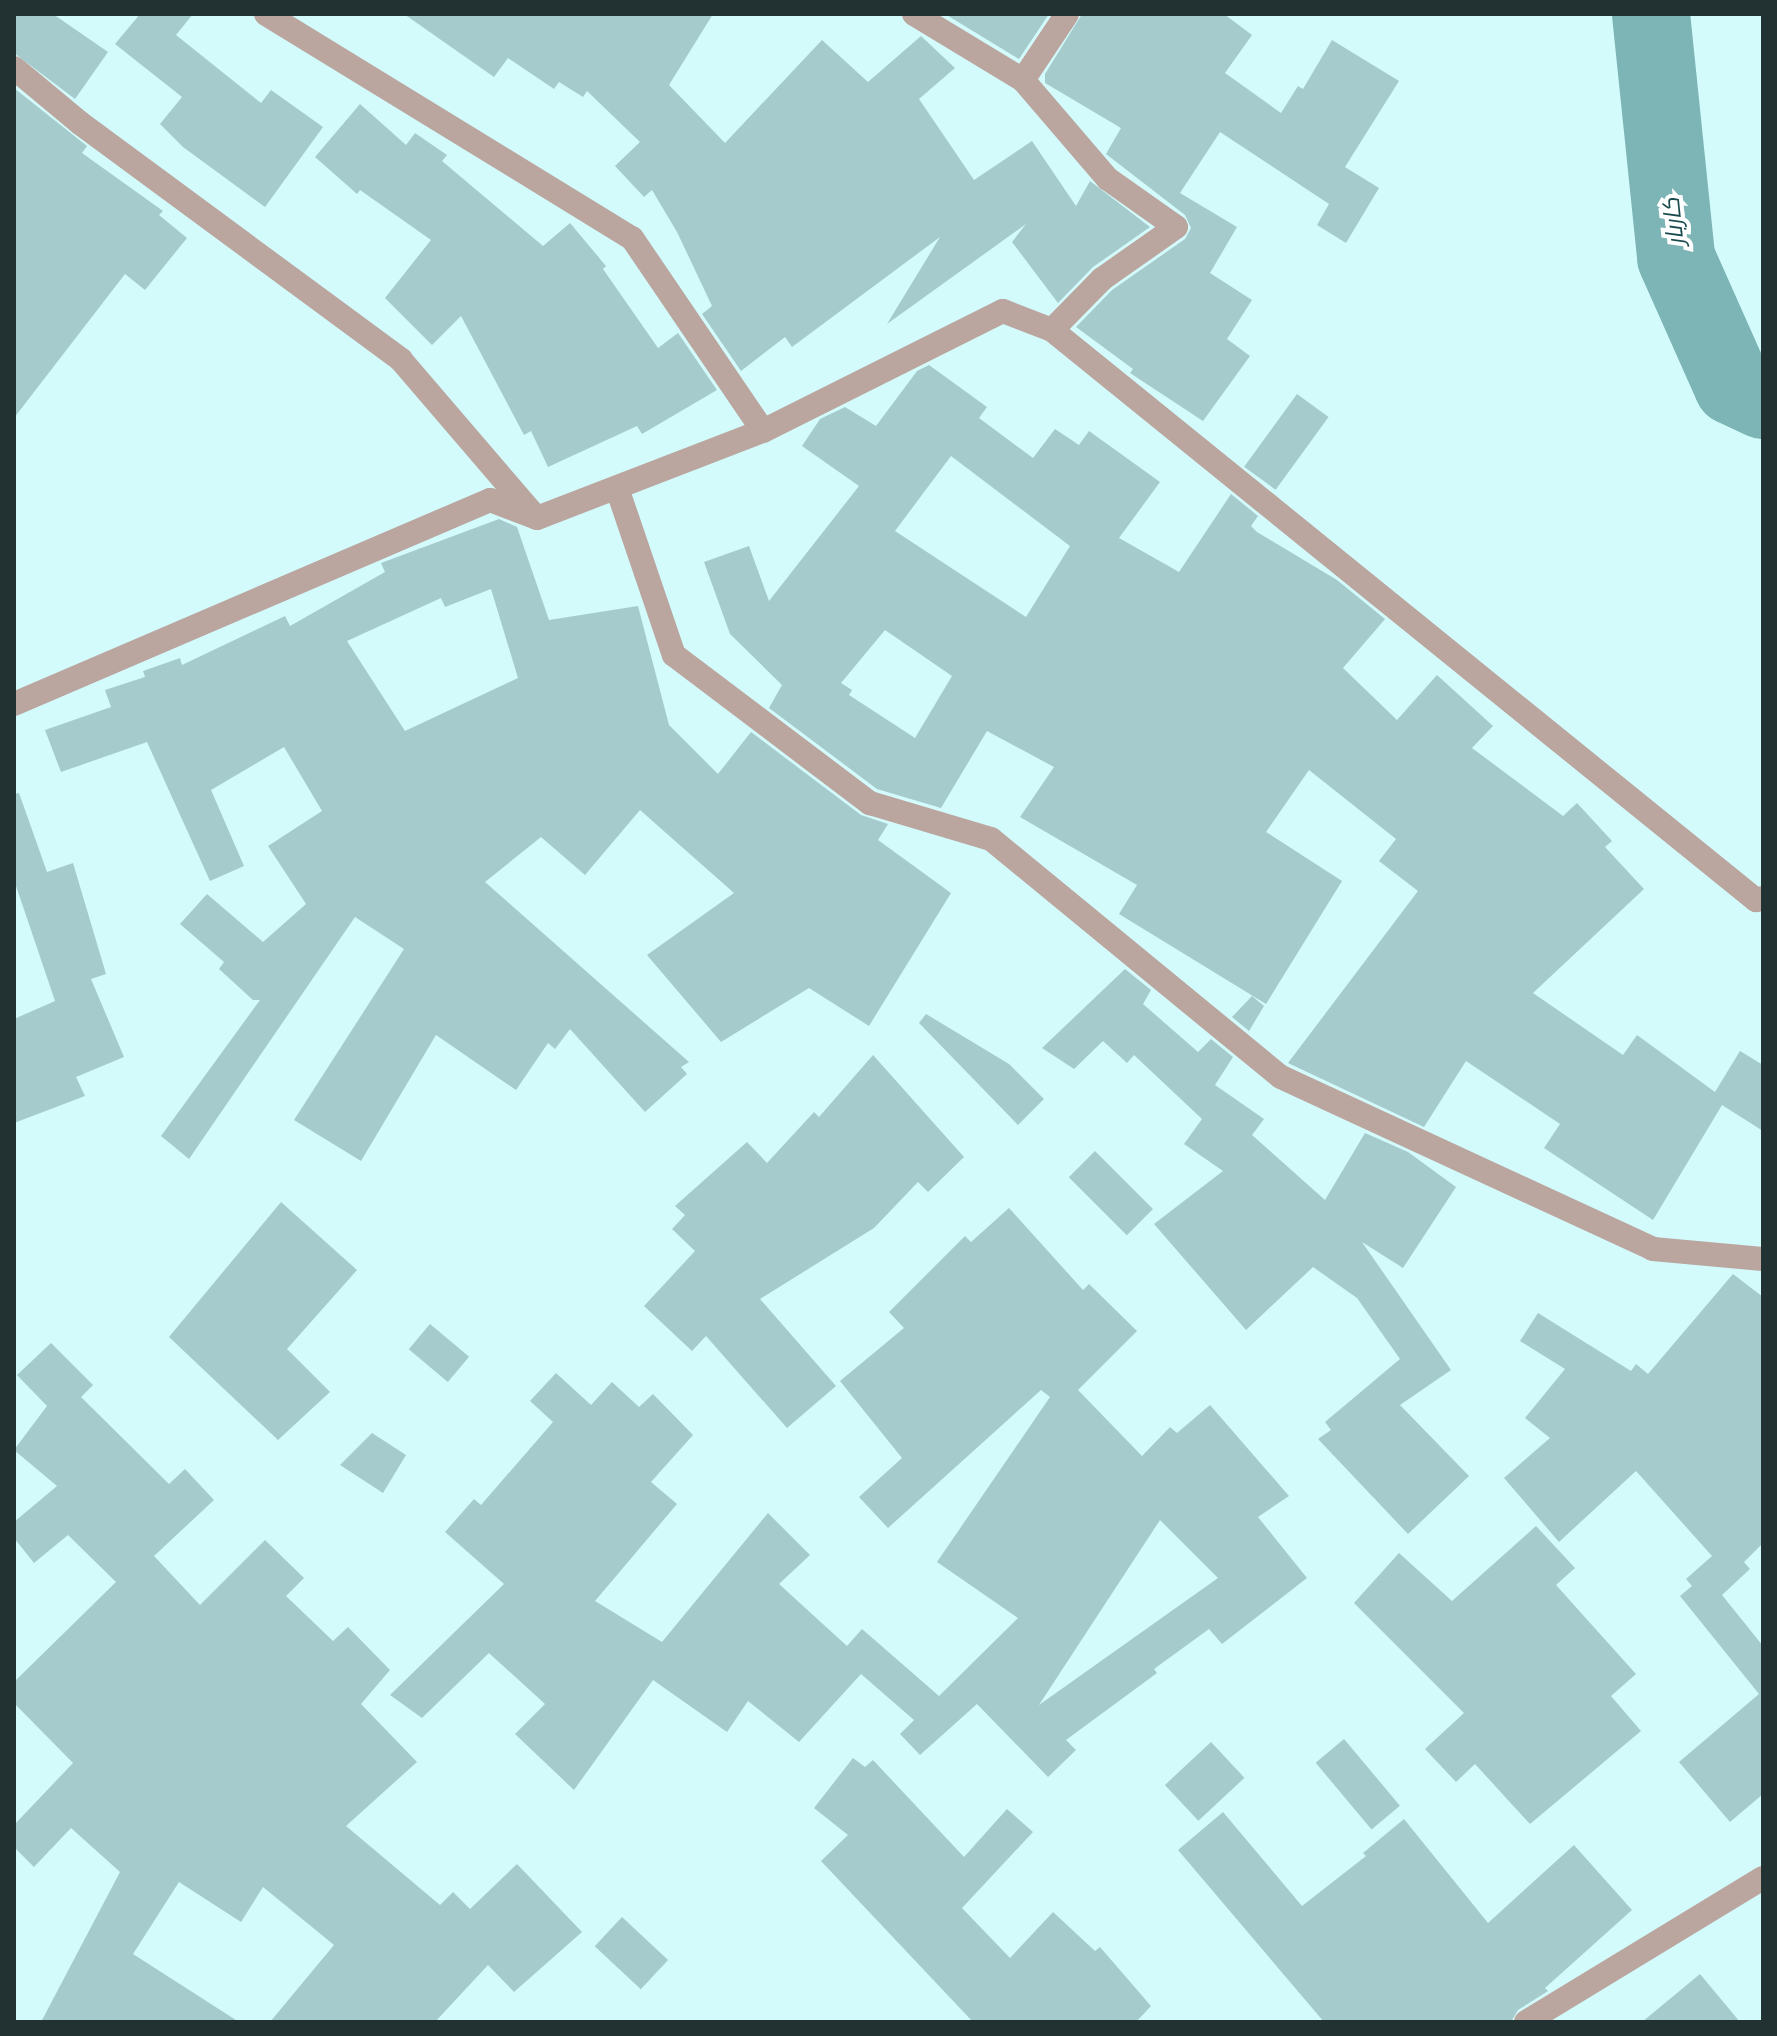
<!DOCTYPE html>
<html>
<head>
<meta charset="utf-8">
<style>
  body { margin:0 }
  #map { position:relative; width:1777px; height:2036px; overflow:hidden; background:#d4fbfc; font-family:Arial,Cairo,sans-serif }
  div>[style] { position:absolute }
  .river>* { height:78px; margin:-39px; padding:0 39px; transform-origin:39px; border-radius:39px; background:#7db4b6 }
  .building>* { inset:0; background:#a5cbcc; transform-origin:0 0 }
  .street>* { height:24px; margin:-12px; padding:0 12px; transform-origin:12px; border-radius:12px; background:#baa59f }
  span { translate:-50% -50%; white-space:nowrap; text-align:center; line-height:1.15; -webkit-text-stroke:8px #fff; paint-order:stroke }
  .water-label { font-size:24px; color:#194b4d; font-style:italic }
  .frame { position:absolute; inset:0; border:16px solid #223131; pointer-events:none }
</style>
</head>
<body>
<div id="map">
  <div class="river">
    <div style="left:1651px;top:14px;width:245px;rotate:84.1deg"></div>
    <div style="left:1676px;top:258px;width:140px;rotate:66deg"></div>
    <div style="left:1733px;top:386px;width:33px;rotate:25deg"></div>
  </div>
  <div class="building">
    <div style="clip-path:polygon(14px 14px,53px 14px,108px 52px,75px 99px,14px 53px)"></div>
    <div style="clip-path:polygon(140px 14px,193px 14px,176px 35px,261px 103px,271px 90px,323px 127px,265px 207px,183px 147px,160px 124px,182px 97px,115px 44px)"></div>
    <div style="clip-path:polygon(404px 14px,713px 14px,669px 85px,725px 143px,822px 40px,868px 82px,921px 36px,955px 68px,919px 99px,974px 180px,1032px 141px,1076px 206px,1090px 181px,1150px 227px,1093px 267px,1058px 303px,1012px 242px,1026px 224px,887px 324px,940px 237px,792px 347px,785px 337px,741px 371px,702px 314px,712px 306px,677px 232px,652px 190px,644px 197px,615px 166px,640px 142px,587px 91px,583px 97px,559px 82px,554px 89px,508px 58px,494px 77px)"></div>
    <div style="clip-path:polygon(945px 14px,1049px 14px,1019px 59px)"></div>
    <div style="clip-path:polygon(1082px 14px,1224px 14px,1252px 35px,1225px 73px,1281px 113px,1298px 86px,1303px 89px,1332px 40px,1399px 81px,1345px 167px,1379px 188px,1346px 243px,1317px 225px,1329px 204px,1220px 132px,1180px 193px,1237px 227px,1210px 273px,1252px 300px,1227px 339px,1250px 356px,1203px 421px,1130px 373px,1133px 369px,1076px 327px,1112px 290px,1185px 239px,1191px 228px,1185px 215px,1106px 154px,1121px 128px,1045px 83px,1045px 74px)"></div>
    <div style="clip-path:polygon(14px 88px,87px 146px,82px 153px,163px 211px,159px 215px,187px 238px,145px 290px,125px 274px,14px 418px)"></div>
    <div style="clip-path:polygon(360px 104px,406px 145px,415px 133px,447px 155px,442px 161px,543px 246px,570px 223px,606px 266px,603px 269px,658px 348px,678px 333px,717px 390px,642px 434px,637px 426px,548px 467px,531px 431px,524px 435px,461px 316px,432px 345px,385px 298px,431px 240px,360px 190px,357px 194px,315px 157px)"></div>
    <div style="clip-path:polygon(evenodd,929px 365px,987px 407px,979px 418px,1033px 458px,1055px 429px,1079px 445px,1089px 431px,1160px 482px,1119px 538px,1179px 572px,1231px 494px,1258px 516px,1251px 526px,1257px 532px,1337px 580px,1385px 619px,1343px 668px,1397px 720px,1437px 675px,1493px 726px,1472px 748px,1563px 816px,1577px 803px,1612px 841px,1605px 847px,1644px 889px,1533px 993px,1623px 1055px,1637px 1035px,1715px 1092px,1740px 1051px,1763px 1065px,1763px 1131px,1722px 1105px,1653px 1220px,1544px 1148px,1560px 1124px,1466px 1061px,1424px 1127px,1288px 1063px,1418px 891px,1379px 861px,1396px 839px,1309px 770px,1266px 832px,1342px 881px,1266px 1004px,1119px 914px,1137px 885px,1020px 817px,1054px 767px,987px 731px,941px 808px,877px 789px,769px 708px,782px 685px,730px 634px,704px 562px,749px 546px,769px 601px,859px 486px,802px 446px,820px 419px,845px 407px,876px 426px,917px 371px,929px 365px,951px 456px,1070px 546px,1026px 617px,895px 531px,951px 456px,929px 365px,885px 630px,952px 676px,915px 738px,849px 695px,852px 690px,841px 683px,885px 630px)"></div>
    <div style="left:1297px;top:394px;width:39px;height:90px;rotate:36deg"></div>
    <div style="clip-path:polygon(evenodd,499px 519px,517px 527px,549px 620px,638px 606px,669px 725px,718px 774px,751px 732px,861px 815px,888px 824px,878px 840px,951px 893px,869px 1026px,809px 988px,721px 1042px,647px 955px,734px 893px,640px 810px,585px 875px,541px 837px,485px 882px,689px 1062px,681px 1067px,687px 1074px,645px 1112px,570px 1029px,555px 1049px,548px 1043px,516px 1090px,436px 1035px,361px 1161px,294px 1120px,404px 949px,355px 917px,189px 1159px,161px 1136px,260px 1000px,253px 1000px,219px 969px,224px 962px,180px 924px,207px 894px,263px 942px,306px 904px,268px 846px,322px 811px,284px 747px,211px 790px,244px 866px,210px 881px,147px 742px,61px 772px,45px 730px,111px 707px,105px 690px,145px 677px,143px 671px,180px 658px,182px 665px,285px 616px,290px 626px,385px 572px,381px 563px,499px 519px,491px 589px,518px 678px,405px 731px,347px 641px,441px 598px,445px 607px,491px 589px)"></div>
    <div style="clip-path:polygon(19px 793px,47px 872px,73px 863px,106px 974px,91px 979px,124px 1057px,76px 1077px,85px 1096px,14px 1123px,14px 1019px,55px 1001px,14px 880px,14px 794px)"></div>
    <div style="clip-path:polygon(1125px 969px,1151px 990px,1143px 1004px,1198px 1052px,1211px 1039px,1233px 1057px,1215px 1085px,1264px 1119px,1252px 1135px,1325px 1200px,1365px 1133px,1408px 1152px,1456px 1187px,1403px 1268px,1362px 1242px,1451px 1370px,1400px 1405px,1469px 1476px,1408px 1534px,1318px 1439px,1331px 1430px,1325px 1422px,1400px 1359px,1357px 1298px,1313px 1267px,1246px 1330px,1154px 1224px,1223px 1171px,1184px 1144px,1202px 1119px,1134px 1055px,1127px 1063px,1103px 1041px,1074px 1069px,1042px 1048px)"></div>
    <div style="clip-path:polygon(1252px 996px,1264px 1006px,1249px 1031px,1232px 1017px)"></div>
    <div style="clip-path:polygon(926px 1014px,1009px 1064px,1044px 1099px,1018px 1125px,919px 1023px)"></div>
    <div style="clip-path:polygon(873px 1055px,964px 1157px,928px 1192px,918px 1182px,874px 1228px,760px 1299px,836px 1386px,787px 1428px,706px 1336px,692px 1351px,644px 1306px,695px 1251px,672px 1229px,685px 1215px,675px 1206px,747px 1142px,767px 1163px,814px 1112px,819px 1117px)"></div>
    <div style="left:1095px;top:1151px;width:82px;height:37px;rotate:45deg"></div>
    <div style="clip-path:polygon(281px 1202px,357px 1270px,287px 1349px,330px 1392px,278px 1440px,169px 1337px)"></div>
    <div style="clip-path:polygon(evenodd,1009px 1208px,1083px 1290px,1089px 1284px,1137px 1331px,1078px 1390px,1142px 1456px,1170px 1427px,1177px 1433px,1210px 1405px,1289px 1496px,1258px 1517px,1307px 1578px,1222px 1644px,1209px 1629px,1154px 1669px,1157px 1673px,1066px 1740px,1076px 1750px,1048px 1777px,977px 1704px,920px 1755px,900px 1734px,914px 1720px,861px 1674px,799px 1742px,748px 1701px,727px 1732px,653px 1680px,574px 1790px,515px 1734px,545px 1704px,489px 1653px,422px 1718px,390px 1695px,504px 1584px,445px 1532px,474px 1499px,481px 1505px,553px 1422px,530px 1401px,556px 1373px,591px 1405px,612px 1382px,639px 1407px,653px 1394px,693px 1435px,651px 1482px,677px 1504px,595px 1601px,662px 1642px,768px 1513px,810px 1555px,779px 1584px,847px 1646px,862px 1629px,939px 1696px,1018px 1618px,937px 1562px,1050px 1397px,1041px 1390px,888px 1528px,859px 1497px,902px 1458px,840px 1381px,904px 1328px,889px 1312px,965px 1236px,971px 1242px,1009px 1208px,1160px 1520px,1218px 1578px,1039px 1705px,1160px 1520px)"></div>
    <div style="clip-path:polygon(1733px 1274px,1763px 1297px,1763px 1543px,1744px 1562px,1750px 1569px,1722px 1595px,1763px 1646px,1763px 1794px,1730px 1822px,1679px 1762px,1759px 1694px,1680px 1596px,1692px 1586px,1686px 1579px,1712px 1556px,1636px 1471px,1559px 1542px,1504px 1478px,1550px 1438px,1525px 1418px,1565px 1369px,1520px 1341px,1538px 1313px,1631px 1371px,1636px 1364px,1648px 1374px)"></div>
    <div style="left:430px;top:1324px;width:51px;height:33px;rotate:40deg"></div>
    <div style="clip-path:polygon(51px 1343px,93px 1385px,81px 1397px,169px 1484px,185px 1469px,214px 1500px,154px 1556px,200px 1605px,265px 1540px,304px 1578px,286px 1596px,333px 1641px,348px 1627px,390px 1670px,361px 1704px,417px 1762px,346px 1826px,440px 1905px,453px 1892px,470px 1909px,517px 1864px,582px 1932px,514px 1992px,488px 1965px,435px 2022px,270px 2022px,334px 1945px,263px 1887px,241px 1922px,179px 1882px,133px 1954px,239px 2022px,41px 2022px,120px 1872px,71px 1828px,34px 1867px,14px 1847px,14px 1825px,73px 1763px,14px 1703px,14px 1682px,116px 1582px,68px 1535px,34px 1563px,14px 1538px,14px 1522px,57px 1486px,14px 1450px,47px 1406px,17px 1375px)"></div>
    <div style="clip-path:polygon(372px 1433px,406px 1455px,383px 1493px,340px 1465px)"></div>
    <div style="clip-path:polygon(1536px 1526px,1575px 1568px,1556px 1585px,1636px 1674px,1611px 1696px,1641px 1731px,1530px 1824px,1475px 1764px,1456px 1782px,1425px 1749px,1464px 1713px,1354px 1603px,1399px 1553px,1452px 1601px)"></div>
    <div style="left:1344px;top:1739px;width:87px;height:37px;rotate:50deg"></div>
    <div style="left:1211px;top:1742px;width:49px;height:63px;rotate:47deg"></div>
    <div style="clip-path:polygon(853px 1758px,865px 1767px,873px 1760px,964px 1857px,1007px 1809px,1033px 1832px,962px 1908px,1010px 1958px,1053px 1912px,1095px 1951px,1100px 1947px,1151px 2006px,1136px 2022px,973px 2022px,821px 1861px,848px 1835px,814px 1808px)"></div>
    <div style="clip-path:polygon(1223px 1812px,1302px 1906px,1366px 1856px,1363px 1853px,1404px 1819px,1488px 1923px,1574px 1845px,1632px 1910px,1545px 1988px,1548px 1991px,1518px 2010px,1511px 2022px,1324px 2022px,1178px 1850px)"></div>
    <div style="left:622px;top:1917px;width:63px;height:40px;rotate:43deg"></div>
    <div style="clip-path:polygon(1700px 1974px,1740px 2022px,1642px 2022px)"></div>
  </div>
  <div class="street">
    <div style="left:266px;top:14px;width:429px;rotate:31.5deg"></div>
    <div style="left:632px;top:238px;width:233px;rotate:55.8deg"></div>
    <div style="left:914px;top:14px;width:127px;rotate:31.2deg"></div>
    <div style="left:1023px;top:80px;width:130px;rotate:49.4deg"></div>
    <div style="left:1108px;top:179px;width:83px;rotate:35.2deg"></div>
    <div style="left:1176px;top:227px;width:90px;rotate:144.9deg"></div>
    <div style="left:1102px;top:279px;width:71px;rotate:134.4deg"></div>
    <div style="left:14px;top:68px;width:86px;rotate:39.8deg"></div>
    <div style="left:80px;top:123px;width:399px;rotate:36.4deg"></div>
    <div style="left:401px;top:360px;width:204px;rotate:49.4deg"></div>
    <div style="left:1023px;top:80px;width:79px;rotate:-56.3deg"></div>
    <div style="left:617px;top:488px;width:176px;rotate:71.2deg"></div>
    <div style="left:674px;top:655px;width:246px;rotate:37.1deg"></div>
    <div style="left:870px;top:803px;width:126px;rotate:16.6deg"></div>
    <div style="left:991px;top:839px;width:375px;rotate:39.4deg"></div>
    <div style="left:1281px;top:1077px;width:410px;rotate:24.8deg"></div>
    <div style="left:1653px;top:1249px;width:110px;rotate:5.2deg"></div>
    <div style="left:14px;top:704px;width:518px;rotate:-23.2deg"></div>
    <div style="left:490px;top:500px;width:50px;rotate:21deg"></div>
    <div style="left:537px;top:518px;width:242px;rotate:-21.1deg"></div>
    <div style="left:763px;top:431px;width:268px;rotate:-26.6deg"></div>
    <div style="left:1003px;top:311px;width:53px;rotate:21.2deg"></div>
    <div style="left:1052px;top:330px;width:906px;rotate:39deg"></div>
    <div style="left:1756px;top:900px;width:7px;rotate:-16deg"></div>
    <div style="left:1526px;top:2022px;width:277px;rotate:-31.3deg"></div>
  </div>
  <div class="water-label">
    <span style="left:1673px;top:222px;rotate:-96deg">کاربار</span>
  </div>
  <div class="frame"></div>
</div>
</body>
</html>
